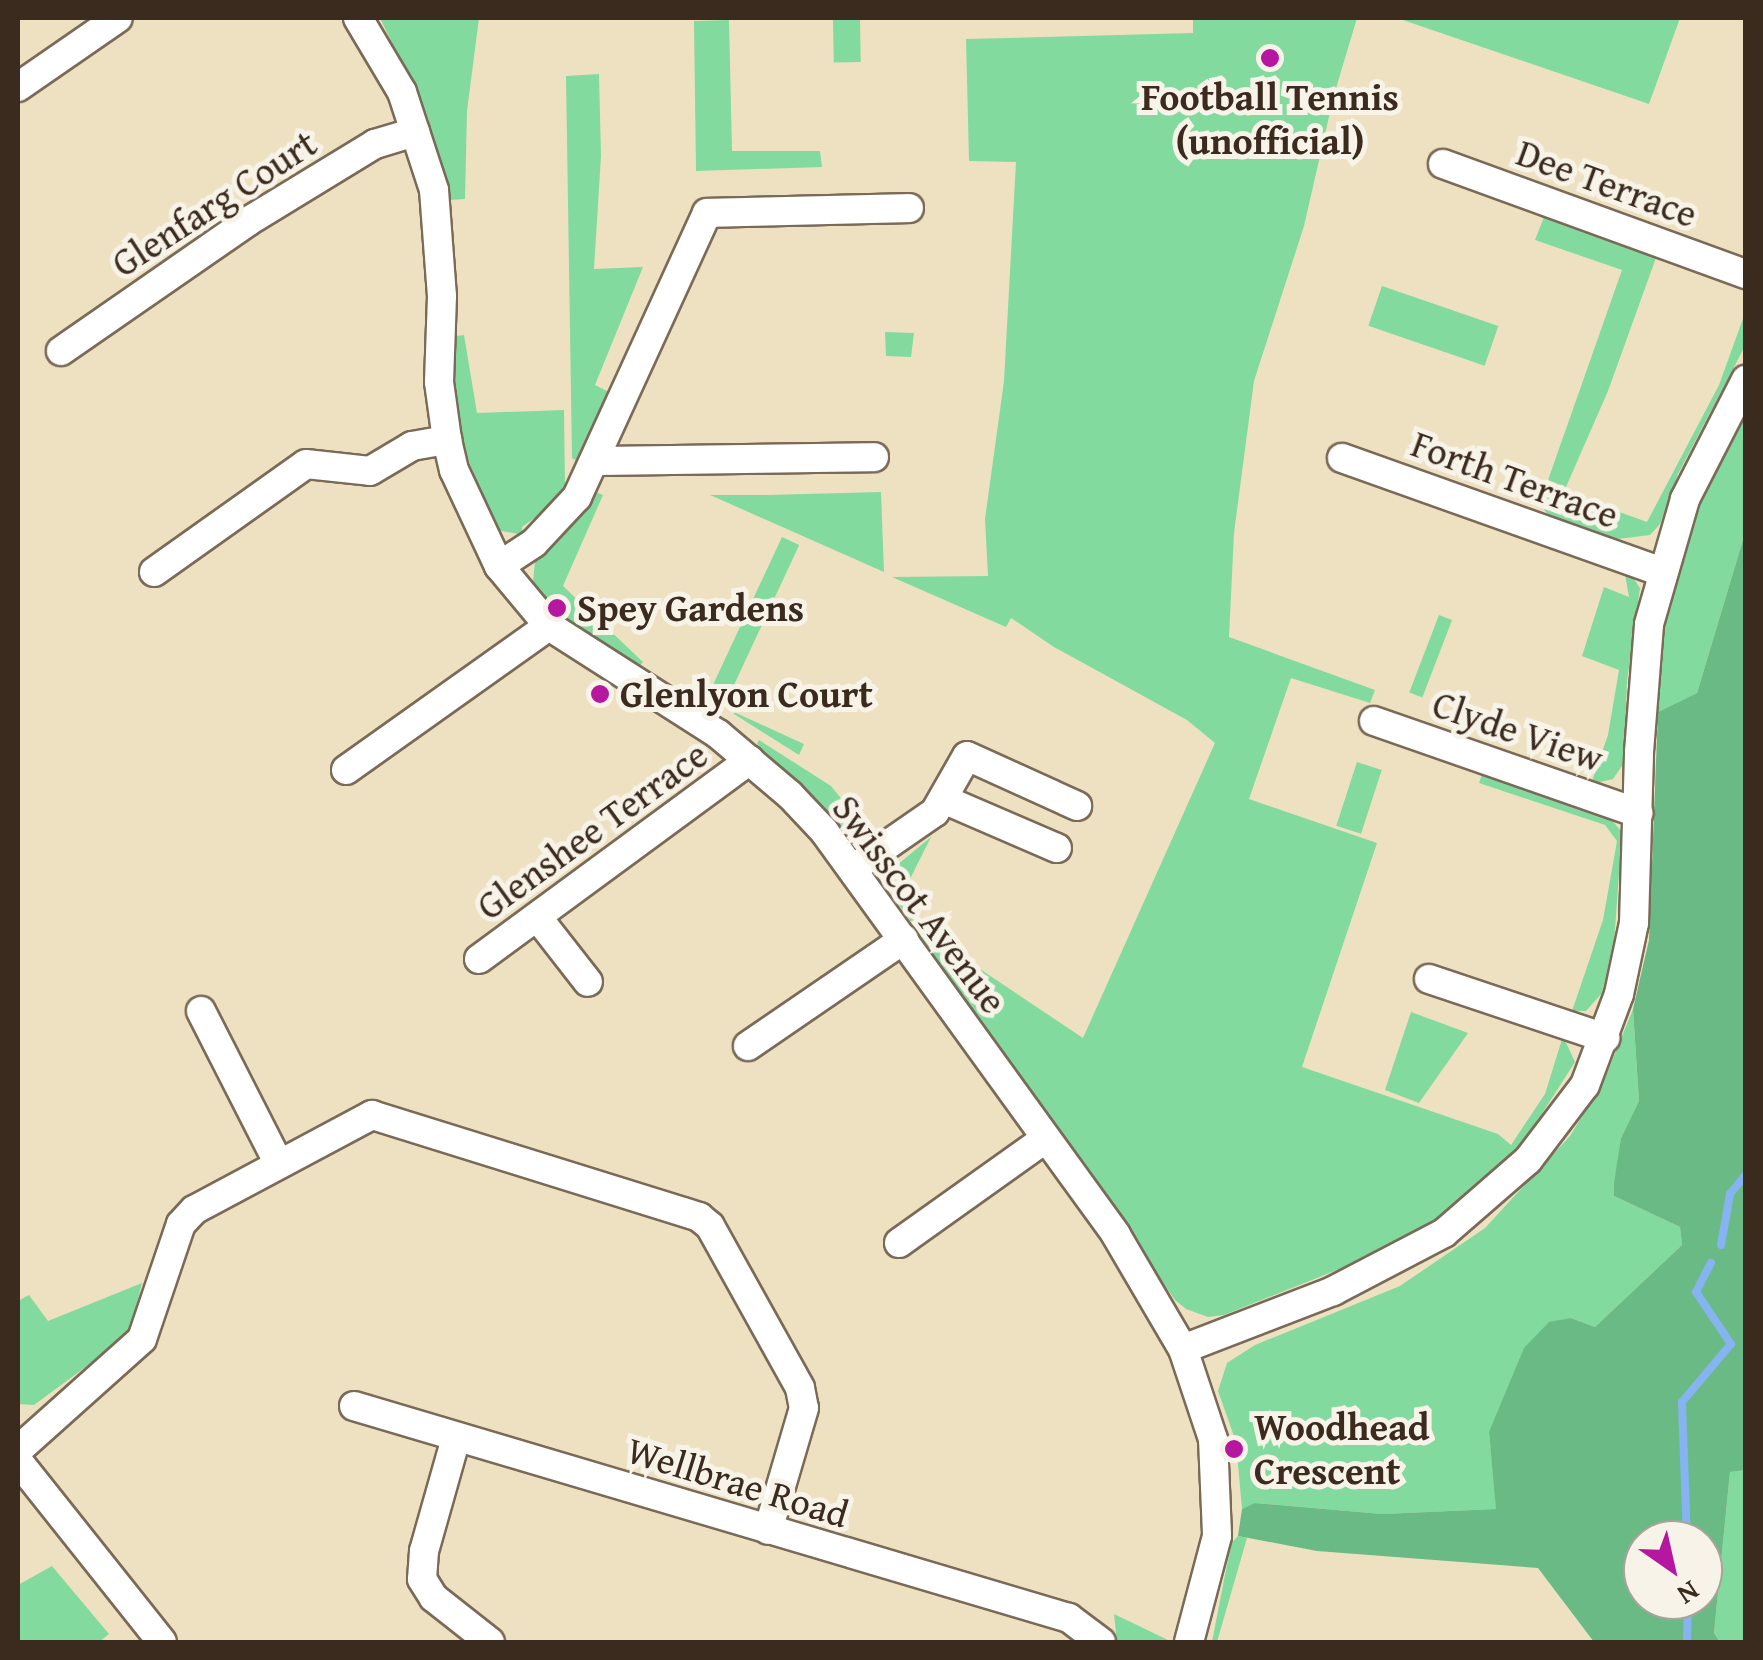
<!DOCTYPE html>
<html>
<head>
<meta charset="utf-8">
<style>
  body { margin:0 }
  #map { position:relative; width:1763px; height:1660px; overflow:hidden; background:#eee1c1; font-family:"Gentium Book Plus",serif }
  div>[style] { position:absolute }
  .green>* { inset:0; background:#83da9e; transform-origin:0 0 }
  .forest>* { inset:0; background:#6aba85 }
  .stream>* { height:8px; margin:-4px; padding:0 4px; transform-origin:4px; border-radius:4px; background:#85b4f0 }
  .roads { filter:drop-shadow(2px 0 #7a6a57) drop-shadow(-2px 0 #7a6a57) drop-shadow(0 2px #7a6a57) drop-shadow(0 -2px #7a6a57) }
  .minor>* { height:28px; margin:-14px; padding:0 14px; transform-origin:14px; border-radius:14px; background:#fff }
  .dots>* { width:28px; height:28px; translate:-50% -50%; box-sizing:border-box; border:5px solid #f7f3e8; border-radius:50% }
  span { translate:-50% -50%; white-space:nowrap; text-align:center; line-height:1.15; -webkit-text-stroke:10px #f7f3e8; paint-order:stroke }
  .poi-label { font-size:38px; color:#3b2a1e; font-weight:700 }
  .left { translate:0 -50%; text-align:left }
  .street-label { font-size:38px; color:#3b2a1e }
  .frame { position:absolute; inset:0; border:20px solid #3b2a1e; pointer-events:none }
  .north { position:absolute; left:1623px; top:1520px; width:100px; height:100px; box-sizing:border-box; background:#f7f3e8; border:2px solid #aca397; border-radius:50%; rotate:146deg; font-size:28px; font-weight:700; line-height:40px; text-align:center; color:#3b2a1e }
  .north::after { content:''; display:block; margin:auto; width:35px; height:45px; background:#b5179e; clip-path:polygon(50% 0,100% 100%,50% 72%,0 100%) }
</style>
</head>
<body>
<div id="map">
  <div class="green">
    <div style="clip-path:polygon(380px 18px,479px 18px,467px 111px,465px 199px,450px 200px,428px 118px)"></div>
    <div style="clip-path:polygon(1193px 18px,1357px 18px,1334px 95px,1304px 226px,1254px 381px,1234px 533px,1229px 637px,1375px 690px,1370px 703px,1291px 678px,1249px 799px,1377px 843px,1302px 1067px,1498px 1134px,1511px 1145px,1545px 1094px,1563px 1036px,1575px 1062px,1518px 1151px,1475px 1192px,1422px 1231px,1367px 1258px,1224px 1315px,1208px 1317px,1186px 1309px,1175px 1300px,898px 903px,903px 901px,968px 961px,1083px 1038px,1215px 743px,1187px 720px,1054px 647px,1011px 618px,1006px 627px,892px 577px,988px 576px,985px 519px,1004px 381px,1016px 162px,969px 161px,966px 39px,1193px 33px)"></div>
    <div style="clip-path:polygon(1397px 18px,1680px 18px,1649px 104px)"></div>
    <div style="left:860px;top:19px;width:43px;height:27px;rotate:89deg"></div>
    <div style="clip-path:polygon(729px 20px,732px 151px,820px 151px,822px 167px,696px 171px,694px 21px)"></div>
    <div style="clip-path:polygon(599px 74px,601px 156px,594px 269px,643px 267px,595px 385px,613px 394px,582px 464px,572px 458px,566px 76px)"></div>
    <div style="clip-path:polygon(1544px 217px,1657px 255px,1608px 391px,1566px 487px,1548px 480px,1622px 270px,1535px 240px)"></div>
    <div style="left:1382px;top:286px;width:123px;height:42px;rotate:19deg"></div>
    <div style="clip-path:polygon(1745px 313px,1745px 346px,1678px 474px,1660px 524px,1650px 535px,1618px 539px,1550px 517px,1542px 507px,1550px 487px,1647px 522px,1719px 385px)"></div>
    <div style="clip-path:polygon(885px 332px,914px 333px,911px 357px,886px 356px)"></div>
    <div style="clip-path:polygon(464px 335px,477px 413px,564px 410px,565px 485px,548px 508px,522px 527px,523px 535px,497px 530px,465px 452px,454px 381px,456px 336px)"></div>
    <div style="clip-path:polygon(1745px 413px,1745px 533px,1697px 693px,1658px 712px,1665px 620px,1680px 553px,1718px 464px)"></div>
    <div style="clip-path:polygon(596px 492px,603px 495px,563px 586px,643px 662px,639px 667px,564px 619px,568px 615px,555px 603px,551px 606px,533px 582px,535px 561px,566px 533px)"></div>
    <div style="clip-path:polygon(881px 492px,884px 572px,710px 495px,768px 495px)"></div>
    <div style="left:782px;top:537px;width:19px;height:175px;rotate:25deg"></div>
    <div style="clip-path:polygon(1623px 563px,1640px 588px,1627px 681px,1624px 763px,1613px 779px,1591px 784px,1608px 735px,1619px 670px,1582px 656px,1604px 587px,1629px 597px)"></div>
    <div style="left:1439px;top:615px;width:14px;height:83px;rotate:21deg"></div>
    <div style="clip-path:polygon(734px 712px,804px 744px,799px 755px,734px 714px)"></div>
    <div style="clip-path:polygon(759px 740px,831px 786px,863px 825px,844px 830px,757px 744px)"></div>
    <div style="left:1357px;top:762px;width:26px;height:67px;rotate:18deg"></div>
    <div style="clip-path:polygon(1483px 772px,1609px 817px,1622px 832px,1613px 957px,1602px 993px,1586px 1011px,1572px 1011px,1603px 920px,1617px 841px,1605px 825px,1479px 783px)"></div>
    <div style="clip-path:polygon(931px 837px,902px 895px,894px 880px,897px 865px)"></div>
    <div style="clip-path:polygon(1633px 1009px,1639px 1101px,1621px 1138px,1614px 1196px,1680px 1227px,1682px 1245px,1595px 1327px,1571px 1318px,1489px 1432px,1497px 1509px,1382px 1514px,1256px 1503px,1242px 1509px,1236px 1442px,1218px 1391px,1227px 1363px,1255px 1345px,1400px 1286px,1485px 1228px,1570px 1136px,1605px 1078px)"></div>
    <div style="clip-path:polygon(1411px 1012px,1468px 1033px,1419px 1103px,1385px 1090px)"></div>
    <div style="clip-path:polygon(142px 1283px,129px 1335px,34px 1405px,18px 1404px,18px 1301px,29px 1295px,48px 1321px)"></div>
    <div style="clip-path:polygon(1745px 1470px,1745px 1642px,1720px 1642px,1714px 1633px,1730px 1472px)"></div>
    <div style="clip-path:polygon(1238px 1536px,1247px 1538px,1217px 1642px,1212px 1642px,1231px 1544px)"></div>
    <div style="clip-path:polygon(52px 1566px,109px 1634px,99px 1642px,18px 1642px,18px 1585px)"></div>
    <div style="clip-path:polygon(1114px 1614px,1168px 1640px,1168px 1642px,1117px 1642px)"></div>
  </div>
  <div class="forest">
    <div style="clip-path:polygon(evenodd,1745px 533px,1746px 1470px,1730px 1472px,1714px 1633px,1720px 1642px,1594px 1642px,1538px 1568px,1317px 1551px,1238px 1536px,1242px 1509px,1255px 1503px,1382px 1514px,1496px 1509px,1489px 1432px,1524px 1348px,1549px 1322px,1571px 1318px,1595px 1327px,1682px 1245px,1680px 1227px,1614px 1196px,1614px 1183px,1621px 1138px,1639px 1101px,1633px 1009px,1649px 940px,1658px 712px,1697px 693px,1745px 533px,1643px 1540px,1703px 1540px,1703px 1600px,1643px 1600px,1643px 1540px)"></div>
  </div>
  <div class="stream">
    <div style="left:1721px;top:1245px;width:52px;rotate:-80deg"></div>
    <div style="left:1730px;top:1194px;width:26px;rotate:-51deg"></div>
    <div style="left:1687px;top:1540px;width:138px;rotate:-92.1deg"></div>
    <div style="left:1682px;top:1402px;width:76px;rotate:-49.8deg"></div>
    <div style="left:1731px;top:1344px;width:63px;rotate:-123.9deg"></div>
    <div style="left:1696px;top:1292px;width:33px;rotate:-63deg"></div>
    <div style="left:1687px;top:1642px;width:42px;rotate:-88.6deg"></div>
  </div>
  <div class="roads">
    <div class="minor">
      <div style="left:358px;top:18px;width:86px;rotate:59.3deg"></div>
      <div style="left:402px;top:92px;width:103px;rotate:71.9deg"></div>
      <div style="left:434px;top:190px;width:106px;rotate:85.7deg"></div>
      <div style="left:442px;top:296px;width:86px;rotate:92deg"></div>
      <div style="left:439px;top:382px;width:59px;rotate:82.1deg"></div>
      <div style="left:447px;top:440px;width:31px;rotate:77deg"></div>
      <div style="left:454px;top:470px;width:106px;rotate:64.9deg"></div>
      <div style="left:499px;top:566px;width:78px;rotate:50.2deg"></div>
      <div style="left:549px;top:626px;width:201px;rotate:32.6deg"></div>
      <div style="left:718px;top:734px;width:94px;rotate:40.3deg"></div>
      <div style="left:790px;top:795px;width:50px;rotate:46.6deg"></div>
      <div style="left:824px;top:831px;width:498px;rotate:54.1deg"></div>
      <div style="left:1116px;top:1235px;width:132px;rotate:59.6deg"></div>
      <div style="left:1183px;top:1349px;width:95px;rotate:71.6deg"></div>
      <div style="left:1213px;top:1439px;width:97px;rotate:87.6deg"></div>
      <div style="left:1217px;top:1536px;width:110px;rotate:104.8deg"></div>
      <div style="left:18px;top:87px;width:121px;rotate:-34.6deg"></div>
      <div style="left:1443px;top:164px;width:322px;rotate:20deg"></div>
      <div style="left:61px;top:351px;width:226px;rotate:-34.7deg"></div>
      <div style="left:247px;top:222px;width:150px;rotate:-31.4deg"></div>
      <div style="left:375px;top:144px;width:42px;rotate:-16.7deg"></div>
      <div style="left:1342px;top:458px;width:340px;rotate:19.6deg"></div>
      <div style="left:596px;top:461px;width:278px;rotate:-0.8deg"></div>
      <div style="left:499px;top:566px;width:42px;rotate:-33.3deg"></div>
      <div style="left:534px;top:543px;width:63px;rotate:-46.9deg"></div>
      <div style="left:577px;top:497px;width:312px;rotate:-65.4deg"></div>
      <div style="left:707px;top:213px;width:202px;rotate:-1.4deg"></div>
      <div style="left:154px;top:572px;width:186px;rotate:-35.4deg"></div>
      <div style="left:306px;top:464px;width:64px;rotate:6.2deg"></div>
      <div style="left:370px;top:471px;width:49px;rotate:-30.8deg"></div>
      <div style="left:412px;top:446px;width:36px;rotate:-10deg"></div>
      <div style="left:1374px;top:721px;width:280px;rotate:19.2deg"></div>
      <div style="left:346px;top:770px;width:249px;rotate:-35.4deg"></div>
      <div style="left:943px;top:799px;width:124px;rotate:23.3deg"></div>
      <div style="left:854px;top:868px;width:98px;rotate:-34.7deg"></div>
      <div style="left:935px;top:812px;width:64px;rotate:-60.3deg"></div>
      <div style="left:967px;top:756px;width:121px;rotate:24.4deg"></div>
      <div style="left:538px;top:918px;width:81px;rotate:52deg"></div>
      <div style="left:479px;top:959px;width:336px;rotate:-36.3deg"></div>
      <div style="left:1429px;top:979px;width:186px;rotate:18.5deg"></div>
      <div style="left:201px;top:1011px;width:169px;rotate:63deg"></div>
      <div style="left:748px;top:1046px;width:189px;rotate:-34.4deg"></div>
      <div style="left:899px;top:1243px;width:179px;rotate:-35.5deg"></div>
      <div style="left:1183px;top:1349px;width:161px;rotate:-21.1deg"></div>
      <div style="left:1333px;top:1291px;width:125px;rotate:-27.6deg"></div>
      <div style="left:1444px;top:1233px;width:111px;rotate:-41deg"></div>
      <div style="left:1528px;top:1160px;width:94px;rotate:-52.8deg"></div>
      <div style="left:1585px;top:1085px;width:97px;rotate:-69.5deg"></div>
      <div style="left:1619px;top:994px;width:73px;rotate:-78.1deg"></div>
      <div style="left:1634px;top:923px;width:171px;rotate:-88.3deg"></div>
      <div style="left:1639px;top:752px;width:128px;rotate:-85.5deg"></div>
      <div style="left:1649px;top:624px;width:130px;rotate:-73.9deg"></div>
      <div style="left:1685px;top:499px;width:134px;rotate:-62.9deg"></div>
      <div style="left:354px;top:1406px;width:746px;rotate:16.52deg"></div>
      <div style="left:1069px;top:1618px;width:40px;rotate:37deg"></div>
      <div style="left:456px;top:1438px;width:117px;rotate:105.8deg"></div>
      <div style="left:424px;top:1551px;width:28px;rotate:94deg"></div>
      <div style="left:422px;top:1579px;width:22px;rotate:58deg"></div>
      <div style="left:434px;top:1598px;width:71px;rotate:38.2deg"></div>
      <div style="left:18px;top:1450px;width:166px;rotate:-41.8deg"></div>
      <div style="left:142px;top:1339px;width:121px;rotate:-71.3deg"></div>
      <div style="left:181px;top:1224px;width:19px;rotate:-47deg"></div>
      <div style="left:194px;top:1210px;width:202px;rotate:-28.1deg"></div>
      <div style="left:372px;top:1115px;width:343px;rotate:17.3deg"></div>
      <div style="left:699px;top:1217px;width:14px;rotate:39deg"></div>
      <div style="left:710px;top:1226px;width:185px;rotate:60.9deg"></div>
      <div style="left:800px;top:1388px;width:20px;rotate:79deg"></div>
      <div style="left:804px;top:1408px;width:127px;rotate:106.4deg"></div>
      <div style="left:18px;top:1461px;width:231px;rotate:51.5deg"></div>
    </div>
  </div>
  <div class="dots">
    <div style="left:1270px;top:58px;background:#b5179e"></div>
    <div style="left:557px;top:608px;background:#b5179e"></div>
    <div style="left:600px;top:694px;background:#b5179e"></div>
    <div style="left:1234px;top:1449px;background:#b5179e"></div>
  </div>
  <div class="poi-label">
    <span style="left:1270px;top:119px">Football Tennis<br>(unofficial)</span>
    <span class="left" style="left:577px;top:608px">Spey Gardens</span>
    <span class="left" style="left:620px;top:694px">Glenlyon Court</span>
    <span class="left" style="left:1254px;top:1449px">Woodhead<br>Crescent</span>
  </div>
  <div class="street-label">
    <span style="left:1607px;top:183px;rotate:20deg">Dee Terrace</span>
    <span style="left:214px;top:203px;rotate:-33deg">Glenfarg Court</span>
    <span style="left:1515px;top:479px;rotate:20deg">Forth Terrace</span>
    <span style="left:1518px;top:731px;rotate:19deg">Clyde View</span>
    <span style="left:592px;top:830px;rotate:-36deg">Glenshee Terrace</span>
    <span style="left:920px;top:904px;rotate:53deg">Swisscot Avenue</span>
    <span style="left:738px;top:1482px;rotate:17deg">Wellbrae Road</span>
  </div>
  <div class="frame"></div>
  <div class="north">N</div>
</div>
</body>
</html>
